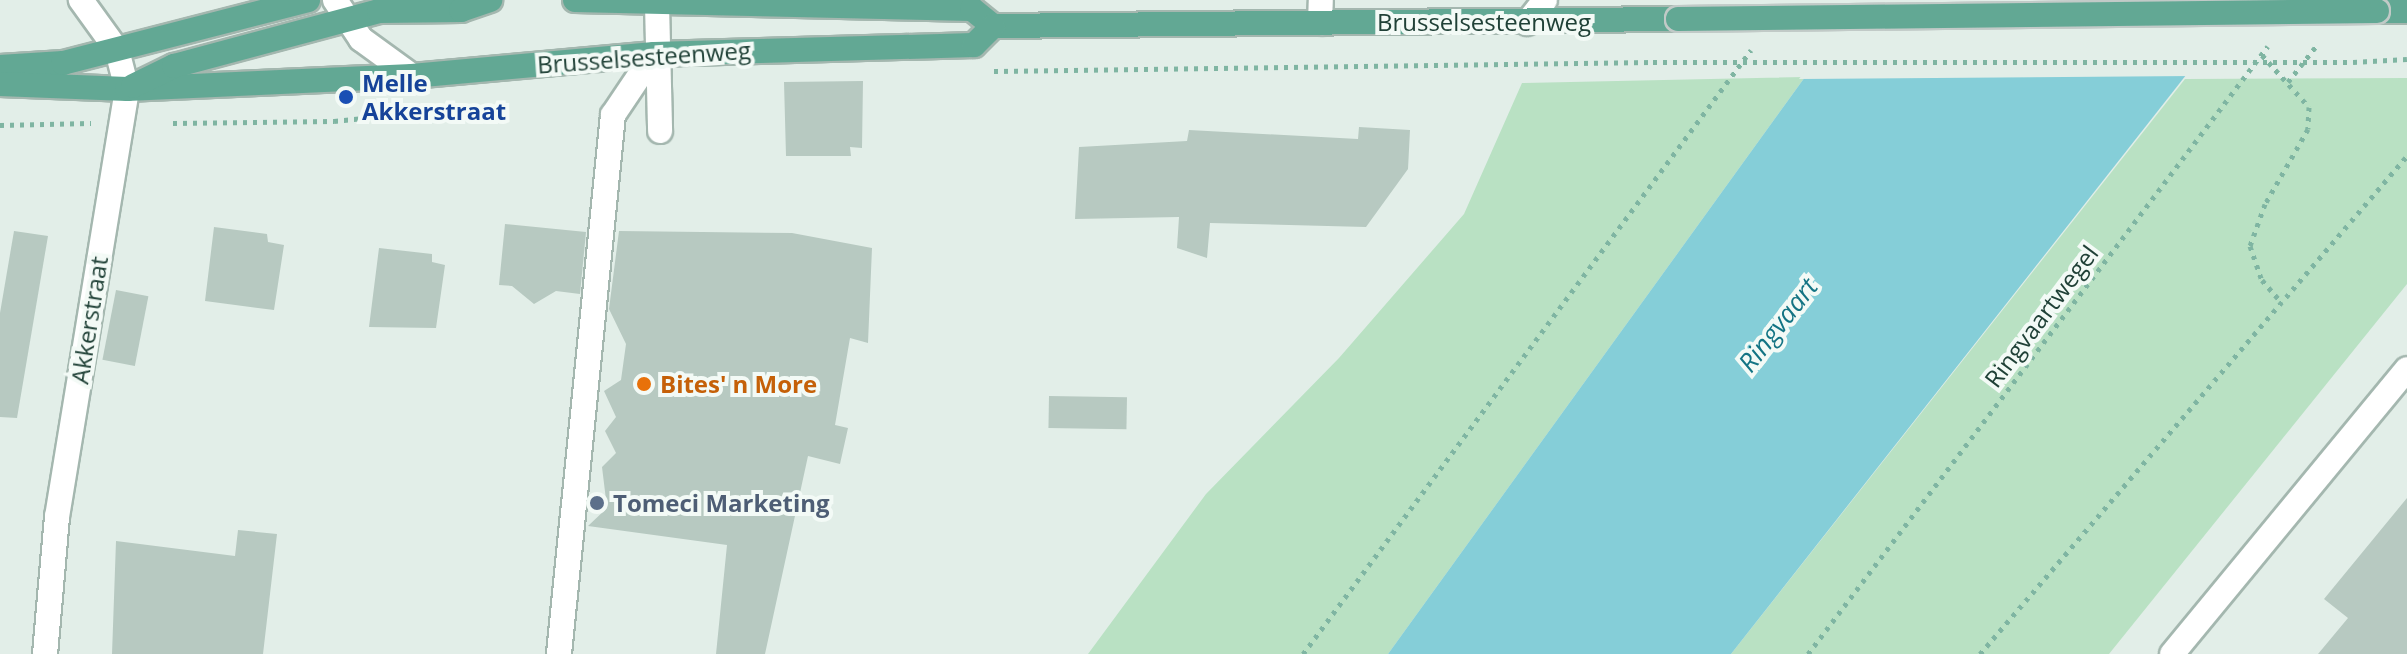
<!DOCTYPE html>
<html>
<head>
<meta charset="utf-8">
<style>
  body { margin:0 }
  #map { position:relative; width:2407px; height:654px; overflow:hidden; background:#e2eee8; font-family:"Open Sans",sans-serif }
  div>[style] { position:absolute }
  .green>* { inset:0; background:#b9e1c3 }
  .water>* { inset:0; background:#85ced8 }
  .pier>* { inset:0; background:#e2eee8 }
  .building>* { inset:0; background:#b7c9c1; transform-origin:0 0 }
  .path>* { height:5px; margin-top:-2.5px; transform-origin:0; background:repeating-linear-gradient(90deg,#7fb5a2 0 4px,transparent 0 10px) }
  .roads { filter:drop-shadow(2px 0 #a4b7af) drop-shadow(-2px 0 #a4b7af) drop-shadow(0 2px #a4b7af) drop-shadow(0 -2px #a4b7af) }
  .minor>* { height:24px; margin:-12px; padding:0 12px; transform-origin:12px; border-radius:12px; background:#fff }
  .major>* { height:24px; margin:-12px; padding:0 12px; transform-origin:12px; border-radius:12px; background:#62a894 }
  .path-bridge>* { height:5px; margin-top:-2.5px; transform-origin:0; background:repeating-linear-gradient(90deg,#7fb5a2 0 4px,transparent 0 10px) }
  .bridges { filter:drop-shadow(2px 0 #c1cac7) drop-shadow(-2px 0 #c1cac7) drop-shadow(0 2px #c1cac7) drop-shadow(0 -2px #c1cac7) }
  .major-bridge>* { height:24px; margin:-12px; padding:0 12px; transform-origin:12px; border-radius:12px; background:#62a894 }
  .dots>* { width:22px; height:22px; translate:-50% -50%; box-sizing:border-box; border:4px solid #f3faf6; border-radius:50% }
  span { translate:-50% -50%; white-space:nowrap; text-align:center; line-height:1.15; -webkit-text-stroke:8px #f3faf6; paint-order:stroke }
  .street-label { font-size:24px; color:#204137 }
  .transit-label { font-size:24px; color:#164399; font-weight:700 }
  .left { translate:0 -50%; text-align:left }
  .food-label { font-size:24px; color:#c56008; font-weight:700 }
  .service-label { font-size:24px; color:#4e5e75; font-weight:700 }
  .water-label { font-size:26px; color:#137484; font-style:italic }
</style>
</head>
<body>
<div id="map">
  <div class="green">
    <div style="clip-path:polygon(1805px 77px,1388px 654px,1088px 654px,1206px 494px,1339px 358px,1464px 214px,1522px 83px)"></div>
    <div style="clip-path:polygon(2407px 78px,2407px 284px,2109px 654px,1731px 654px,2185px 79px)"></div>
  </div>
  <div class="water">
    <div style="clip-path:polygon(2245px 0,1731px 654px,1388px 654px,1805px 77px)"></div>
  </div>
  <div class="pier">
    <div style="clip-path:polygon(1858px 0,2249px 0,2193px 76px,1799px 79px)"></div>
  </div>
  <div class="building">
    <div style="clip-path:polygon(863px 81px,862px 148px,850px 147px,851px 156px,786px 156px,784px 82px)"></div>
    <div style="clip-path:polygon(1359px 127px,1410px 130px,1408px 169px,1366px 227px,1210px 223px,1207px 258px,1177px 248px,1179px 217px,1075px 219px,1079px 147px,1187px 141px,1189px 130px,1358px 139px)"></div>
    <div style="clip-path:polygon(505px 224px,586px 232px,580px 294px,556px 291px,534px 304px,512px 286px,499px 285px)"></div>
    <div style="clip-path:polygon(214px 227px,267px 234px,268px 242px,284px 245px,274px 310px,205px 301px)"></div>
    <div style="clip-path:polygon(14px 231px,48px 236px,17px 418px,0 417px,0 313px)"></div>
    <div style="clip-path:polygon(619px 231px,792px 233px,872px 248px,868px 343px,850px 338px,835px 425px,848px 428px,840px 464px,808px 456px,765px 654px,716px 654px,727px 545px,588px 526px,607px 508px,602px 467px,616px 453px,605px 431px,616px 417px,604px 391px,621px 380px,626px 344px,609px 309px)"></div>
    <div style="clip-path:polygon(379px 248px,432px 254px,432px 262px,445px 265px,436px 328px,369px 327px)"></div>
    <div style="left:116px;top:290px;width:33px;height:71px;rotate:11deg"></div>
    <div style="left:1049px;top:396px;width:78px;height:32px;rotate:1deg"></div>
    <div style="clip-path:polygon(2407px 498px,2407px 654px,2318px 654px,2348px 618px,2324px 599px)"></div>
    <div style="clip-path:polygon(238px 530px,277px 534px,263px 654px,112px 654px,116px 541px,235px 556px)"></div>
  </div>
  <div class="path">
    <div style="left:2262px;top:55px;width:70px;rotate:47.9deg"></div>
    <div style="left:2309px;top:107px;width:22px;rotate:93deg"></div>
    <div style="left:2308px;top:129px;width:86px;rotate:119.8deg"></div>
    <div style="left:2265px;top:204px;width:45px;rotate:109.7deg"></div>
    <div style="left:2250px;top:246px;width:36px;rotate:71deg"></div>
    <div style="left:2262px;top:280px;width:30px;rotate:49deg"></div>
    <div style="left:2353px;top:62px;width:54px;rotate:-3.2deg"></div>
    <div style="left:994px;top:71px;width:659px;rotate:-0.78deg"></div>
    <div style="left:2288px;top:82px;width:47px;rotate:-51.9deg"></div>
    <div style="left:173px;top:123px;width:161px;rotate:-0.7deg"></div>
    <div style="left:334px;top:121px;width:149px;rotate:-5.8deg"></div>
    <div style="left:0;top:125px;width:91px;rotate:-1.3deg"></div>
    <div style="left:1303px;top:654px;width:752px;rotate:-53.43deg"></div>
    <div style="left:1808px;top:654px;width:762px;rotate:-52.89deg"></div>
    <div style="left:1980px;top:654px;width:656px;rotate:-49.39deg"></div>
  </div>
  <div class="roads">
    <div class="minor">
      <div style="left:335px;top:0;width:47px;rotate:56.3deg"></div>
      <div style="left:361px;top:39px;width:63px;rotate:36deg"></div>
      <div style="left:657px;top:4px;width:127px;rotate:88.6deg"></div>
      <div style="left:1320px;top:23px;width:23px;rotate:-88deg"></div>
      <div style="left:1527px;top:23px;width:29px;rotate:-52deg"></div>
      <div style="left:45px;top:654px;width:138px;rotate:-85deg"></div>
      <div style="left:57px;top:517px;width:434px;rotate:-80.7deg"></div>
      <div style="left:127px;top:89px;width:40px;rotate:-104.4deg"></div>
      <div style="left:117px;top:50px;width:62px;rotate:-125.8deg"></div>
      <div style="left:559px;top:654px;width:542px;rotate:-84.28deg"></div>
      <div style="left:613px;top:115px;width:73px;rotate:-56.1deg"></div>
      <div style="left:2172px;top:654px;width:369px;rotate:-50.5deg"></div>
    </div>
    <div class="major">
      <div style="left:575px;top:0;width:397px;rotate:1.3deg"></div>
      <div style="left:972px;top:9px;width:27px;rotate:39deg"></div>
      <div style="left:993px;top:26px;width:685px;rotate:-0.59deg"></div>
      <div style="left:2377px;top:11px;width:30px"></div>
      <div style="left:0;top:67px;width:63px;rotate:-3.6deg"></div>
      <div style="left:63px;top:63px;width:253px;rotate:-14.4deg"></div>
      <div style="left:0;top:84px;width:127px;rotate:2.3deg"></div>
      <div style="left:127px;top:89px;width:285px;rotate:-2.6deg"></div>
      <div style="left:412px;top:76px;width:243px;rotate:-5.2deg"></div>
      <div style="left:654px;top:54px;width:320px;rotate:-1.6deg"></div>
      <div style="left:974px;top:45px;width:27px;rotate:-45deg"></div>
      <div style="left:133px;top:86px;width:46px;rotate:-26deg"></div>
      <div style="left:174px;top:66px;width:212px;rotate:-15deg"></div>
      <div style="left:379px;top:11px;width:82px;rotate:-0.7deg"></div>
      <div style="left:461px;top:10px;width:31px;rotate:-19deg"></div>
    </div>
  </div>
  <div class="path-bridge">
    <div style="left:1653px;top:62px;width:700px"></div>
  </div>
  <div class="bridges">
    <div class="major-bridge">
      <div style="left:1678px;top:19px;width:699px;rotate:-0.66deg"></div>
    </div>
  </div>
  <div class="dots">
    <div style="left:346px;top:97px;background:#1a4fb4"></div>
    <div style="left:644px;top:384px;background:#e8710a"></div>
    <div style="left:597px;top:503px;background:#5c6f8a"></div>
  </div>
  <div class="street-label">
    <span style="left:1484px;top:22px">Brusselsesteenweg</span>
    <span style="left:644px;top:57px;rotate:-4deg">Brusselsesteenweg</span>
    <span style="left:2041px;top:316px;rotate:-53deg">Ringvaartwegel</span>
    <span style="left:89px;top:320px;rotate:-81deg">Akkerstraat</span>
  </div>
  <div class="transit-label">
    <span class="left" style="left:362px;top:97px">Melle<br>Akkerstraat</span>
  </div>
  <div class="food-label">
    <span class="left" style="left:660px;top:384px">Bites' n More</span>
  </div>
  <div class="service-label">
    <span class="left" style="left:613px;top:503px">Tomeci Marketing</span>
  </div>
  <div class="water-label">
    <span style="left:1778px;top:325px;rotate:-52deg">Ringvaart</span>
  </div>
</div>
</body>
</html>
